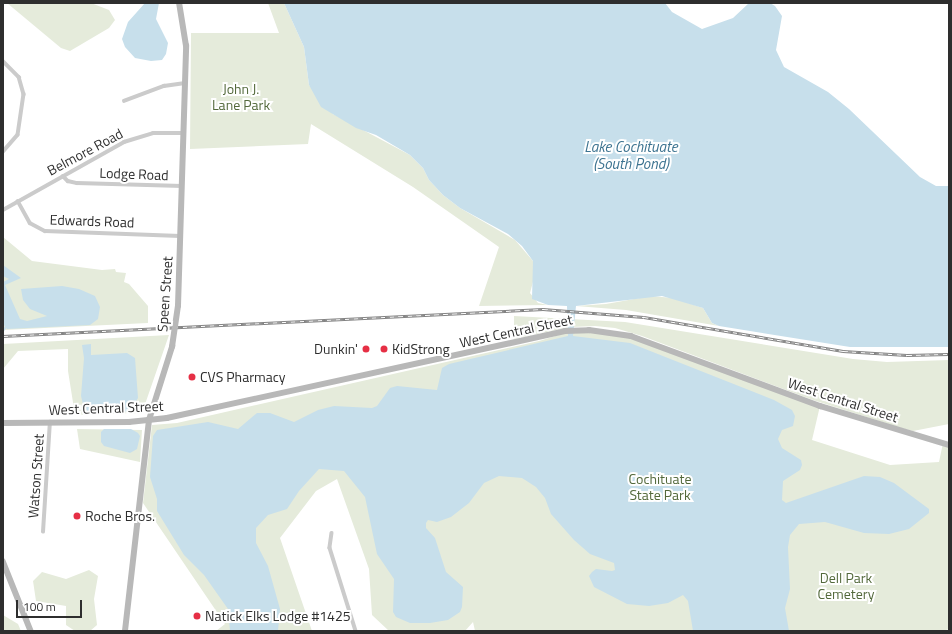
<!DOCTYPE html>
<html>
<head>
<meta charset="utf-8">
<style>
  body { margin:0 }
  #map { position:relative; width:952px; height:634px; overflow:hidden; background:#fff; font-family:"Titillium Web",sans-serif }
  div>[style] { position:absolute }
  .green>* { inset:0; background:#e5ebdb }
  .water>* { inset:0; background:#c7dfeb }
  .stream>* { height:1.5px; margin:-0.75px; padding:0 0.75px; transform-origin:0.75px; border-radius:0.75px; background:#c7dfeb }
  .street>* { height:3.5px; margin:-1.75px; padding:0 1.75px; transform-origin:1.75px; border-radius:1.75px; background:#cbcbcb }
  .secondary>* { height:5.5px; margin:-2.75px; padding:0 2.75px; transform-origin:2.75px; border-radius:2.75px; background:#b8b8b8 }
  .rail>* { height:3px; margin-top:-1.5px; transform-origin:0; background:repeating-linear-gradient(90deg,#fff 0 4.5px,#838383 0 9px); box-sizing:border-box; border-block:1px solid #838383 }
  .secondary-bridge>* { height:5.5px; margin:-2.75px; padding:0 2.75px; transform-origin:2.75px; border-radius:2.75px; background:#b8b8b8 }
  .dots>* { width:11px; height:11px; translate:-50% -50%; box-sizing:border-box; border:2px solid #fff; border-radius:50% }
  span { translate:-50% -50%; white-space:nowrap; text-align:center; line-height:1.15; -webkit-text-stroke:4px #fff; paint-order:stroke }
  .park-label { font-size:14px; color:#53693b }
  .street-label { font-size:14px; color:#2e2e2e }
  .poi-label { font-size:14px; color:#2e2e2e }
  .right { translate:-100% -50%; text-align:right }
  .left { translate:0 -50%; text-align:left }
  .water-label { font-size:15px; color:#3c7390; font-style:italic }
  .frame { position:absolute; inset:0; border:4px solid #2e2e2e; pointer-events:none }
  .scale { position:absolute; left:16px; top:600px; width:66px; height:18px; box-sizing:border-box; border:2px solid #2e2e2e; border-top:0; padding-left:5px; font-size:12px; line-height:14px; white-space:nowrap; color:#2e2e2e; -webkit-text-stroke:3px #fff; paint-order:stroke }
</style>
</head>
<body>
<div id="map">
  <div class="green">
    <div style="clip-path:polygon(7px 3px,91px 3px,109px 10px,115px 20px,109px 28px,70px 51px,61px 48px)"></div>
    <div style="clip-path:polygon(268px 3px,284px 3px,304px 47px,309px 85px,333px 114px,410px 155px,423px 168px,429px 180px,443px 195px,460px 208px,515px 240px,533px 261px,534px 278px,530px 293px,538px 303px,548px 305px,479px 306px,499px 247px,413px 187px,311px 124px,308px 144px,190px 149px,191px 33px,279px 33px)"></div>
    <div style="clip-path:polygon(3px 237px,32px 261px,102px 270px,115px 269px,116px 272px,126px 273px,124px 282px,129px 284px,148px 306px,148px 323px,3px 330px)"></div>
    <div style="clip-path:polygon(651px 296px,673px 298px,703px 308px,712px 323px,719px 326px,626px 310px,576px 306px,606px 304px)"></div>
    <div style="clip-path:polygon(514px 316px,625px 322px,853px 359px,887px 362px,949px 360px,949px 424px,913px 431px,901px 428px,813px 400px,642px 336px,615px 328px,595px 326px,571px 327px,514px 339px)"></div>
    <div style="clip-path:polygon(572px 331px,620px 333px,820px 406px,812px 440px,890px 465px,939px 462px,943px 443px,949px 445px,949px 629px,943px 631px,475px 631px,473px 622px,465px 631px,389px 631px,372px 615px,369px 569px,337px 479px,316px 491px,280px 538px,312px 631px,216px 631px,225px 624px,143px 503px,152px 425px,177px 423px,539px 341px)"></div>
    <div style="clip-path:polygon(169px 335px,142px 413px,75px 415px,68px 371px,68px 349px,18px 351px,3px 369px,3px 344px)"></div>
    <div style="clip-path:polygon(77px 429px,142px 430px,140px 462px,80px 449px)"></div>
    <div style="clip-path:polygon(89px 570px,98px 576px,94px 599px,97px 625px,90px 631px,75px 631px,66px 625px,66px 606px,36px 601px,33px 581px,42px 572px,66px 579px)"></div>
    <div style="clip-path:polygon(3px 615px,18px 624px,21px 631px,3px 631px)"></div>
  </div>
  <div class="water">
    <div style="clip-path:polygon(145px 3px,159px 3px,156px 19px,168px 43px,166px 54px,162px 60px,151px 61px,135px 58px,125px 47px,122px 39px,128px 22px)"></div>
    <div style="clip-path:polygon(284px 3px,665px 3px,672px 12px,702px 29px,733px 18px,749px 3px,770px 3px,775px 6px,782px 16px,776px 50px,784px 67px,828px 92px,849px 109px,920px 177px,936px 186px,949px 186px,949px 347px,850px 347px,719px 326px,712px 323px,703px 308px,662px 296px,576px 306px,573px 336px,630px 343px,774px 400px,792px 410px,795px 416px,793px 426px,782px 430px,778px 439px,782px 448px,801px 460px,802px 465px,800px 470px,783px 481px,782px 500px,786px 503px,864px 476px,880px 477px,894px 483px,929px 509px,929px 513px,909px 529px,889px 534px,864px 533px,825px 522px,799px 524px,790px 535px,788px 547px,790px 589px,785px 608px,789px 631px,693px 631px,688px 601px,683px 595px,668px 603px,649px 606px,627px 604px,594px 587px,589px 576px,592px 572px,596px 569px,612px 571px,615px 570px,614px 563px,590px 554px,574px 540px,551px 514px,545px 498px,536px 487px,522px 478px,499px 476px,484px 483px,469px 503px,451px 517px,437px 522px,428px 520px,426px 523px,426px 528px,435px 538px,446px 572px,463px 587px,462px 607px,460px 612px,448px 620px,430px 623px,410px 623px,396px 617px,393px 612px,394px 579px,377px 554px,365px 497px,344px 471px,319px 469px,299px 491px,287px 509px,268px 515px,256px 528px,256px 543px,268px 566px,280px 609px,278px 631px,230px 631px,228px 609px,204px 575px,184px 555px,157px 511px,157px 499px,150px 477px,153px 436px,157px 430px,208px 422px,238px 429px,257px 413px,270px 413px,294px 422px,318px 410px,334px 406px,372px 408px,377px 406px,390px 388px,397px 386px,437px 390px,442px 368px,449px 364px,568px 336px,567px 306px,548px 305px,532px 299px,533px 261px,522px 246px,508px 234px,460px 208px,443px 195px,429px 180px,423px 168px,410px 155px,376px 135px,356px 128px,321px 107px,309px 85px,304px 47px)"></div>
    <div style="clip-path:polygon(3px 265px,21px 278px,5px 285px,20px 319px,27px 321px,47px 316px,30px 309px,23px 300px,21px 289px,62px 286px,79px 289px,95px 296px,100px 307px,98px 319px,90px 325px,7px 329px,4px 325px,3px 282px,9px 279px,3px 276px)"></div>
    <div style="clip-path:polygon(91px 344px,91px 355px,127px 353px,135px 358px,138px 398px,130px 411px,98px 415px,87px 411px,83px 404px,81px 396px,84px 358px,82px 345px)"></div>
    <div style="clip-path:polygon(104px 429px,131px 429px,138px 433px,140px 436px,137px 449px,130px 453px,104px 446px,101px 442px,101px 432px)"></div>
  </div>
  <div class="stream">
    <div style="left:3px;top:331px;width:5px;rotate:-53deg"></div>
  </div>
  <div class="street">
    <div style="left:3px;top:61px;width:23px;rotate:45deg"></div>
    <div style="left:19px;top:77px;width:18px;rotate:74deg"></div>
    <div style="left:24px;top:94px;width:41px;rotate:98.3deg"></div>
    <div style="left:18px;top:135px;width:23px;rotate:131deg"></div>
    <div style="left:124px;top:101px;width:43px;rotate:-20.6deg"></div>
    <div style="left:164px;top:86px;width:21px;rotate:-8deg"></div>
    <div style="left:63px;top:176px;width:7px;rotate:45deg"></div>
    <div style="left:68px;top:181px;width:9px;rotate:13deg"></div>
    <div style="left:77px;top:183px;width:105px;rotate:1.6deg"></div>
    <div style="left:18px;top:201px;width:25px;rotate:61deg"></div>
    <div style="left:30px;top:223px;width:17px;rotate:28deg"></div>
    <div style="left:45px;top:231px;width:135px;rotate:2.1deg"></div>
    <div style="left:3px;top:210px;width:139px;rotate:-29.3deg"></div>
    <div style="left:124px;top:142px;width:30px;rotate:-17deg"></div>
    <div style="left:153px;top:133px;width:31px"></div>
    <div style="left:43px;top:532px;width:110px;rotate:-86.4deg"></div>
    <div style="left:332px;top:533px;width:15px;rotate:98deg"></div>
    <div style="left:330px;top:548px;width:87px;rotate:72.6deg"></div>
  </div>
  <div class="secondary">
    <div style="left:178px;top:306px;width:260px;rotate:-88.2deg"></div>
    <div style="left:186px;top:46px;width:44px;rotate:-99.2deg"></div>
    <div style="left:3px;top:423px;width:126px;rotate:-0.5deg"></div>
    <div style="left:129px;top:422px;width:38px;rotate:-6deg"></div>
    <div style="left:167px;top:418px;width:407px;rotate:-12.3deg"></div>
    <div style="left:565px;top:331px;width:24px;rotate:-2deg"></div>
    <div style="left:589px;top:330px;width:42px;rotate:8.1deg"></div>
    <div style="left:631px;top:336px;width:202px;rotate:20.3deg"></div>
    <div style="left:820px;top:406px;width:135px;rotate:16.8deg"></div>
    <div style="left:3px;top:561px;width:75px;rotate:68.2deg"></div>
    <div style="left:125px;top:631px;width:212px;rotate:-83.5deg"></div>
    <div style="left:149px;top:420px;width:77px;rotate:-72.5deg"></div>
  </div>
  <div class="rail">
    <div style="left:3px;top:336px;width:541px;rotate:-2.86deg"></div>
    <div style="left:543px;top:309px;width:101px;rotate:4.5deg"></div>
    <div style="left:644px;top:317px;width:202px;rotate:9.7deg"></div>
    <div style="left:843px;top:351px;width:64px;rotate:3.6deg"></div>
    <div style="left:907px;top:355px;width:42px;rotate:-1.4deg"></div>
  </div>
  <div class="secondary-bridge">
    <div style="left:172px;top:347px;width:41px;rotate:-81.7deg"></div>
  </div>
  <div class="dots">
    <div style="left:366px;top:349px;background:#e62f45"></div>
    <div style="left:384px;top:349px;background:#e62f45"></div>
    <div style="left:192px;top:377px;background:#e62f45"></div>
    <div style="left:77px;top:516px;background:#e62f45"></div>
    <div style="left:197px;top:616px;background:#e62f45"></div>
  </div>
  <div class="park-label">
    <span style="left:241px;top:97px">John J.<br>Lane Park</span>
    <span style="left:660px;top:487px">Cochituate<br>State Park</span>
    <span style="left:846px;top:586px">Dell Park<br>Cemetery</span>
  </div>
  <div class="street-label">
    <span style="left:85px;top:152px;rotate:-28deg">Belmore Road</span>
    <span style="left:134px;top:174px;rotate:2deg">Lodge Road</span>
    <span style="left:92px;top:221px;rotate:2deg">Edwards Road</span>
    <span style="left:165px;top:294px;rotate:-86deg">Speen Street</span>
    <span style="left:516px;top:331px;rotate:-12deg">West Central Street</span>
    <span style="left:843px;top:400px;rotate:18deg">West Central Street</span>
    <span style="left:106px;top:408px;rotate:-2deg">West Central Street</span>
    <span style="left:36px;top:476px;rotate:-86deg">Watson Street</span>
  </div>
  <div class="poi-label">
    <span class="right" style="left:358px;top:349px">Dunkin'</span>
    <span class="left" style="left:392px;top:349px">KidStrong</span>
    <span class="left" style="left:200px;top:377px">CVS Pharmacy</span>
    <span class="left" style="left:85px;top:516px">Roche Bros.</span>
    <span class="left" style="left:205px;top:616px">Natick Elks Lodge #1425</span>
  </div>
  <div class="water-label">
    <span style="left:631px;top:155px">Lake Cochituate<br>(South Pond)</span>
  </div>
  <div class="frame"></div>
  <div class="scale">100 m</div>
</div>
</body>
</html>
